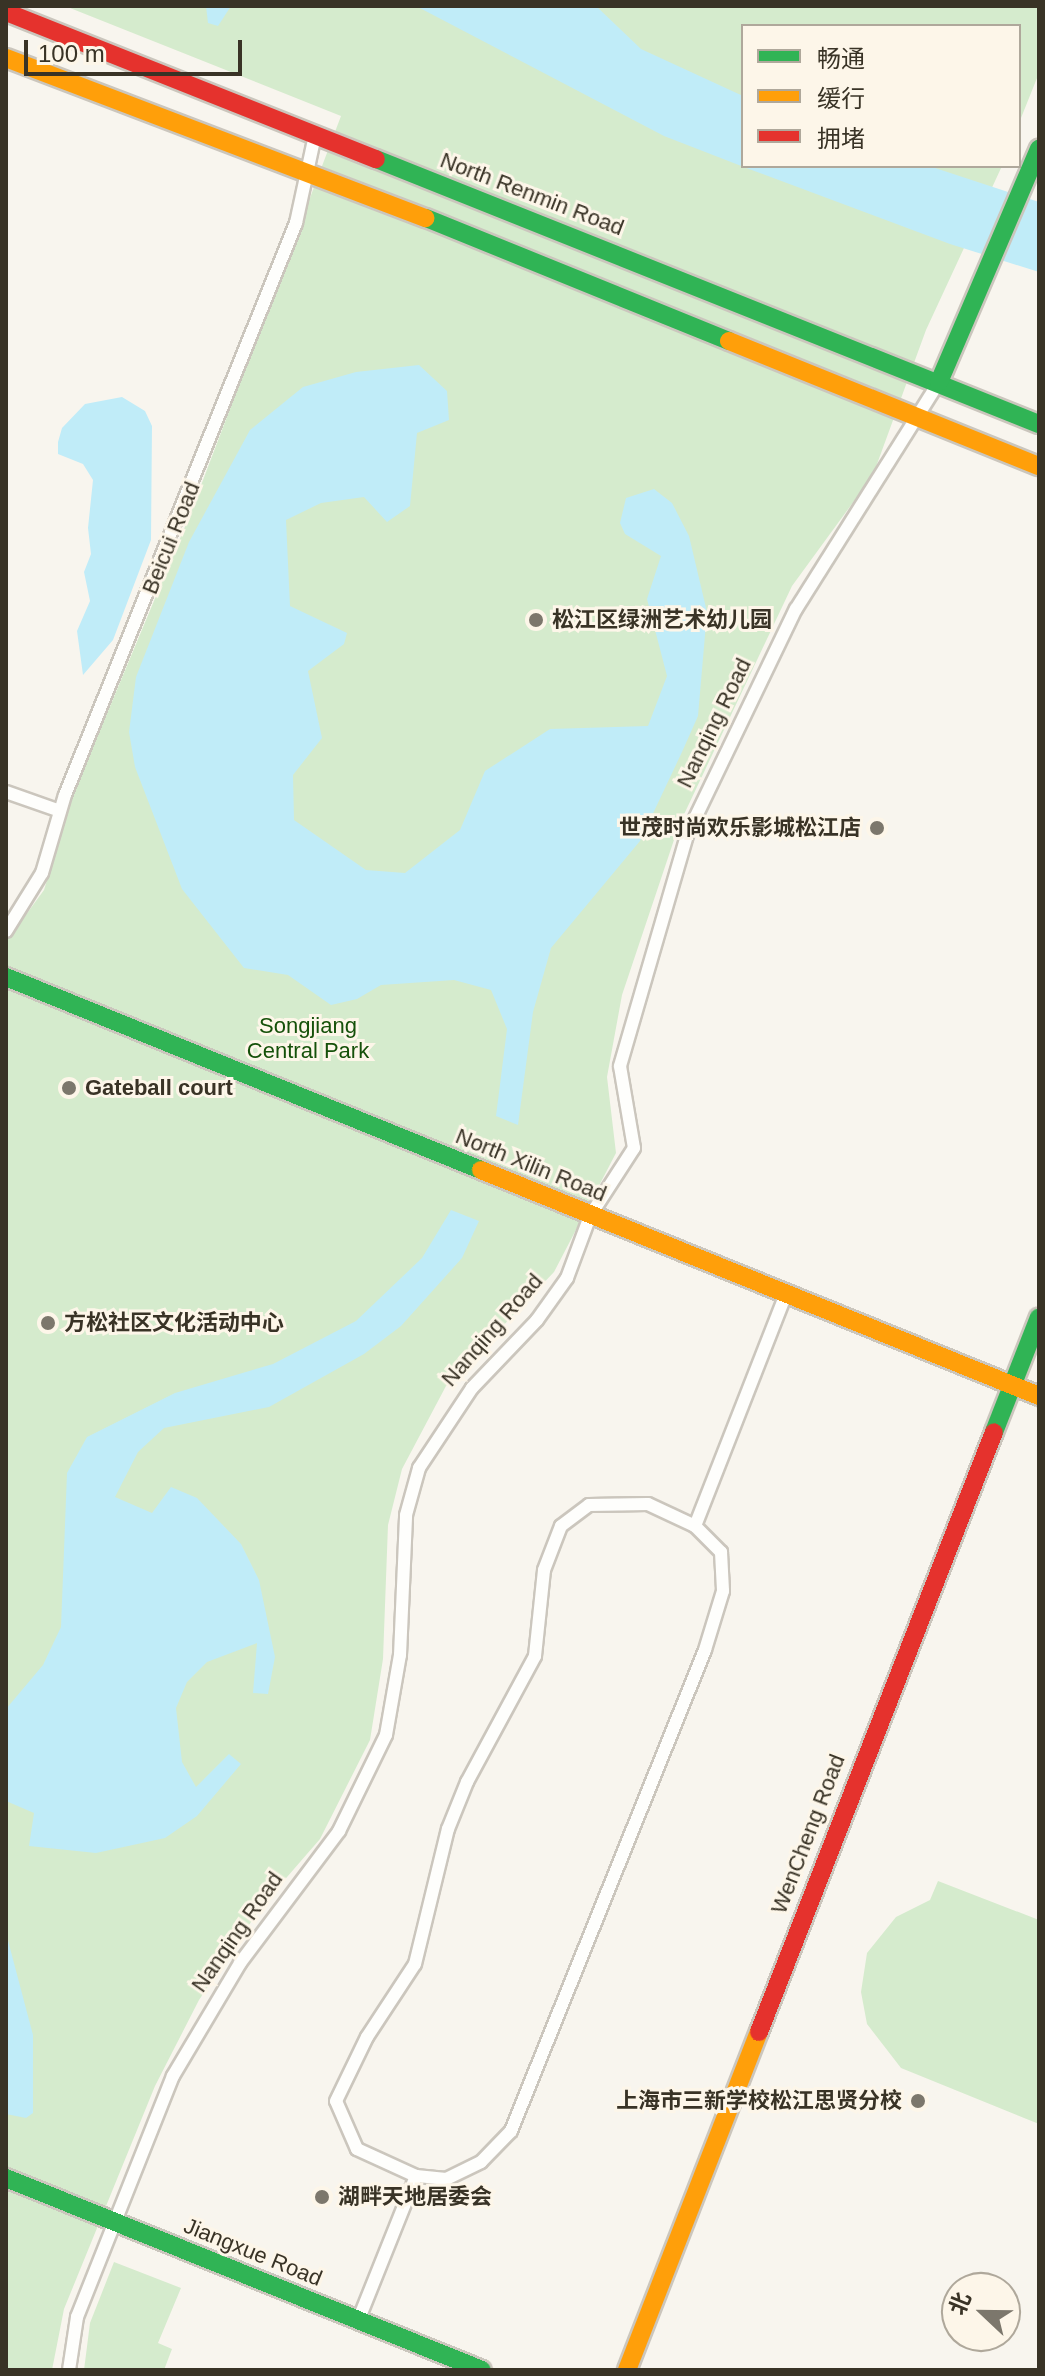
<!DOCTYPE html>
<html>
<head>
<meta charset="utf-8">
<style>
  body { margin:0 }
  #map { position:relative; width:1045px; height:2376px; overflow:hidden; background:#f8f5ee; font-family:Arial,"Noto Sans SC",sans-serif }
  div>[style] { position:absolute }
  .green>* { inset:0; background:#d5ebcd }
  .water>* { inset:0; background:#c0ecf8 }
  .roads { filter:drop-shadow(2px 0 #cbc6bd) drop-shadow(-2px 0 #cbc6bd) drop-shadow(0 2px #cbc6bd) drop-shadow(0 -2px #cbc6bd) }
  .street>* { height:12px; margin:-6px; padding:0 6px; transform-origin:6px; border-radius:6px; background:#fefefc }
  .fast>* { height:18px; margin:-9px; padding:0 9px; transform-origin:9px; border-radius:9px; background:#30b455 }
  .slow>* { height:18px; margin:-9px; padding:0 9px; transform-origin:9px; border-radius:9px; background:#ff9f0a }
  .jam>* { height:18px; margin:-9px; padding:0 9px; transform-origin:9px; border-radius:9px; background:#e5322d }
  .dots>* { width:22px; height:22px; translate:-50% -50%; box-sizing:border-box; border:4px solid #fdf6e9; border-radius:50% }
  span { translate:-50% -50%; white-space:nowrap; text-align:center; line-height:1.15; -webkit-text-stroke:6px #fdf6e9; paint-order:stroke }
  .street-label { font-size:22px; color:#393326 }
  .poi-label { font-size:22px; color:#393326; font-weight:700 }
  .left { translate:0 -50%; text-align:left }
  .right { translate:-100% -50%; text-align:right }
  .park-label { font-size:22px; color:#15510a }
  .frame { position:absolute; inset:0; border:8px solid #393326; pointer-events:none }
  .legend { position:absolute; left:741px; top:24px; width:280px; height:144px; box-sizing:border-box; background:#fdf6e9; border:2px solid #afa89b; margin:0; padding:10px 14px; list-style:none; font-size:24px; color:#393326 }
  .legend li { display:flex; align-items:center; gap:16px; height:40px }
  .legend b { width:40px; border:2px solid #afa89b }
  .north { position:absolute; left:941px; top:2272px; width:80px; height:80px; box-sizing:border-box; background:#fdf6e9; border:2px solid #afa89b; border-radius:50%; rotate:292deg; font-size:22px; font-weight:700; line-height:32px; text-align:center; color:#393326 }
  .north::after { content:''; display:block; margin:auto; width:28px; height:36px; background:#7c776c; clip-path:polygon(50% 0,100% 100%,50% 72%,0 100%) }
  .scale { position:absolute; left:24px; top:40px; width:218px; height:36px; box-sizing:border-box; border:4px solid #393326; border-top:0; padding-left:10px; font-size:24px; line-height:28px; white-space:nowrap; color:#393326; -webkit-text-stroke:6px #fdf6e9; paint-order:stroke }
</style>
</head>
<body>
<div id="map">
  <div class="green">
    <div style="clip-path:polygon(65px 6px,1039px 6px,1039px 73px,1019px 123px,1019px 26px,743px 26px,743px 166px,1002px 166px,926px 330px,873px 475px,792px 586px,679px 825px,622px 995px,607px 1077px,616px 1153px,554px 1272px,446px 1386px,402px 1469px,388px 1525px,383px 1659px,370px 1740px,320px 1839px,261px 1907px,199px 2000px,155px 2086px,64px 2309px,52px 2370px,6px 2370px,6px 942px,44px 890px,73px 795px,189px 517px,341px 116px)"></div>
    <div style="clip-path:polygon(938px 1881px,1039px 1920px,1039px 2124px,901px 2068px,867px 2024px,861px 1992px,867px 1953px,896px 1917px,930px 1900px)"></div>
    <div style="clip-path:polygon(114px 2262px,181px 2288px,158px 2343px,172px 2349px,164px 2370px,84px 2370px,90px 2323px)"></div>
  </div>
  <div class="water">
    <div style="clip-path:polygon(206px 6px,231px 6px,218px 26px,208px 23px)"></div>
    <div style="clip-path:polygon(416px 6px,596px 6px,641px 49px,743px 96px,743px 166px,929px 166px,1039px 202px,1039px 272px,950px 244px,749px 169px,664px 136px)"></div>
    <div style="clip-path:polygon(419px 365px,447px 391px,449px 420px,417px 433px,410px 506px,387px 522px,364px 497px,321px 503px,286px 520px,290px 606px,347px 633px,344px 644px,308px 671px,322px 738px,293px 775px,294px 820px,366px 870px,405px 873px,460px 830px,485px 771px,550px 729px,648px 726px,667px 676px,647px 599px,661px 556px,625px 534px,620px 523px,626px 498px,654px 489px,672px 503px,689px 536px,707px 612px,698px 716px,682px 752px,640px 841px,551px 948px,533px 1012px,518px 1125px,496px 1116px,507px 1029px,491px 990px,454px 980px,381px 985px,357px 999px,331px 1005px,288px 975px,244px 968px,182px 889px,135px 767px,129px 732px,136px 677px,189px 542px,250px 430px,303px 387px,356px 372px)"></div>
    <div style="clip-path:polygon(122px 397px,145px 411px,152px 426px,151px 540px,113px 640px,83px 675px,77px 631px,90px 601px,84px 572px,91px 554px,88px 528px,93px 480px,83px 464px,58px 454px,58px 442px,62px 428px,85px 404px)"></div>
    <div style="clip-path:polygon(451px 1210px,479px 1221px,462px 1258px,401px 1326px,364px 1354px,269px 1407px,164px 1428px,138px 1452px,115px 1497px,152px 1513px,171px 1487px,197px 1498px,241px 1544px,259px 1580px,275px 1657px,268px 1694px,253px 1693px,257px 1643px,207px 1662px,187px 1682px,176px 1708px,182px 1762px,196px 1787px,229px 1754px,241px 1764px,197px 1816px,165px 1838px,96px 1853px,29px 1846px,34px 1813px,6px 1801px,6px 1709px,43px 1665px,61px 1627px,67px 1473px,87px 1437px,175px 1393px,273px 1364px,356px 1321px,422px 1258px)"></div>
    <div style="clip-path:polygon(6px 1933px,33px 2035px,33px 2113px,26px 2118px,6px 2114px)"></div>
  </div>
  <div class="roads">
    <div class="street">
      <div style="left:6px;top:792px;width:57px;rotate:19.4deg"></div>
      <div style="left:6px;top:931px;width:68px;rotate:-58.2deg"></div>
      <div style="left:42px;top:873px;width:81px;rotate:-73.6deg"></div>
      <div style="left:65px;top:795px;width:617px;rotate:-68.01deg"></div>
      <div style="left:296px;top:223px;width:90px;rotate:-77.8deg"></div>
      <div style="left:695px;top:1526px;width:249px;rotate:-68.6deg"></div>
      <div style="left:358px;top:2321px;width:156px;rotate:-68.2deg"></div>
      <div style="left:416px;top:2176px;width:65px;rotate:-155.4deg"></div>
      <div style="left:357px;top:2149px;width:52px;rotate:-113.6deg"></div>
      <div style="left:336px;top:2101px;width:71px;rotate:-64.2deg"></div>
      <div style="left:367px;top:2037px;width:87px;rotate:-56.7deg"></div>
      <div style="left:415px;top:1964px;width:139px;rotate:-76.3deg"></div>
      <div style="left:448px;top:1829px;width:51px;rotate:-68deg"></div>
      <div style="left:467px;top:1782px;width:143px;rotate:-61.6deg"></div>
      <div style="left:535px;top:1656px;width:86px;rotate:-84deg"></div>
      <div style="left:544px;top:1570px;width:47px;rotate:-68.9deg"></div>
      <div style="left:561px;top:1526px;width:35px;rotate:-37deg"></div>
      <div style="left:589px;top:1505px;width:59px;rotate:-1deg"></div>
      <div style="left:648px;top:1504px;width:52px;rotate:25.1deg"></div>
      <div style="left:695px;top:1526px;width:37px;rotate:45deg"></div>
      <div style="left:721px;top:1552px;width:39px;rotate:87deg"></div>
      <div style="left:723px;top:1591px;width:62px;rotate:107deg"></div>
      <div style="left:705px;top:1650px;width:519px;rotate:111.97deg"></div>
      <div style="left:511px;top:2131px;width:43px;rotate:134.1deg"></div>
      <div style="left:481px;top:2162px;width:39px;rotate:154deg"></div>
      <div style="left:446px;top:2179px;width:30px;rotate:-174deg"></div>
      <div style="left:69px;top:2370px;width:54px;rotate:-81.4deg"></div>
      <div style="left:77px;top:2317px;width:259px;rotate:-68.3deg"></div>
      <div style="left:173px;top:2076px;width:131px;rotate:-59.3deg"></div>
      <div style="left:240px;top:1963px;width:165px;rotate:-53.1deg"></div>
      <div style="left:339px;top:1831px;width:107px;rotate:-63.9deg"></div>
      <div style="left:386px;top:1735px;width:81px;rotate:-80.1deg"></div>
      <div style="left:400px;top:1655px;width:140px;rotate:-87.5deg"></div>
      <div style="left:406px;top:1515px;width:49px;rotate:-74.5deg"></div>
      <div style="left:419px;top:1468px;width:96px;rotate:-56.5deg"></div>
      <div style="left:472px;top:1388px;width:94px;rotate:-46.3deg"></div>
      <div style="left:537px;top:1320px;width:52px;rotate:-54.5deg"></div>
      <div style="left:567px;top:1278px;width:66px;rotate:-69.6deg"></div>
      <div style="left:590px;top:1216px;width:81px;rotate:-57.1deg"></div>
      <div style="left:634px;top:1148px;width:83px;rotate:-99.7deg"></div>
      <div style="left:620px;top:1066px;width:241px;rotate:-73.8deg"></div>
      <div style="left:687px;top:835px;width:251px;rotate:-64.3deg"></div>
      <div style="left:796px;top:609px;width:268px;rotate:-57.8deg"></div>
    </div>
    <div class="fast">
      <div style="left:376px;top:159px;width:714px;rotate:21.79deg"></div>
      <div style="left:426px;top:218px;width:327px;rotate:22.1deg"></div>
      <div style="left:939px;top:382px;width:254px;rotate:-66.8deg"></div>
      <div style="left:6px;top:977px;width:513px;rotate:22.11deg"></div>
      <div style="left:994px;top:1432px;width:123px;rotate:-68.6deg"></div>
      <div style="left:6px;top:2178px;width:513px;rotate:21.97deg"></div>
    </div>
    <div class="slow">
      <div style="left:6px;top:58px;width:449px;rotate:20.9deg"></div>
      <div style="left:729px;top:341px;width:334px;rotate:22deg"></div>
      <div style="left:481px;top:1170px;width:602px;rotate:22.05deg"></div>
      <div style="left:627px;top:2370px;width:363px;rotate:-68.7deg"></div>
    </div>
    <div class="jam">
      <div style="left:6px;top:12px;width:398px;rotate:21.7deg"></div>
      <div style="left:759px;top:2032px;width:644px;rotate:-68.61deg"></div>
    </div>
  </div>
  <div class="dots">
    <div style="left:536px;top:620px;background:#7c776c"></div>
    <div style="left:877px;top:828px;background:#7c776c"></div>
    <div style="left:69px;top:1088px;background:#7c776c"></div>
    <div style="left:48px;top:1323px;background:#7c776c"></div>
    <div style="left:918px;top:2101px;background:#7c776c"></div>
    <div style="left:322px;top:2197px;background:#7c776c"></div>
  </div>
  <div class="street-label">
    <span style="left:532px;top:194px;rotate:21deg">North Renmin Road</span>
    <span style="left:171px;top:538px;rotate:-68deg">Beicui Road</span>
    <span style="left:714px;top:723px;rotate:-64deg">Nanqing Road</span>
    <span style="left:531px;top:1165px;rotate:22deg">North Xilin Road</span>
    <span style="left:492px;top:1330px;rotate:-49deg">Nanqing Road</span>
    <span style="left:808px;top:1834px;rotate:-69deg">WenCheng Road</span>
    <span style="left:237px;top:1932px;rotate:-55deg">Nanqing Road</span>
    <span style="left:253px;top:2252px;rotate:22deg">Jiangxue Road</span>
  </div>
  <div class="poi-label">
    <span class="left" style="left:552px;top:620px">松江区绿洲艺术幼儿园</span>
    <span class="right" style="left:861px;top:828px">世茂时尚欢乐影城松江店</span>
    <span class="left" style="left:85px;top:1088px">Gateball court</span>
    <span class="left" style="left:64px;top:1323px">方松社区文化活动中心</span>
    <span class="right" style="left:902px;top:2101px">上海市三新学校松江思贤分校</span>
    <span class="left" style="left:338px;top:2197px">湖畔天地居委会</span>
  </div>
  <div class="park-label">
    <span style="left:308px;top:1038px">Songjiang<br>Central Park</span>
  </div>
  <div class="frame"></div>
  <ul class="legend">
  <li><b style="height:10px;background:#30b455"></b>畅通</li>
  <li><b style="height:10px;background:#ff9f0a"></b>缓行</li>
  <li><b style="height:10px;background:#e5322d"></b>拥堵</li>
  </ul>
  <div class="north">北</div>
  <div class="scale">100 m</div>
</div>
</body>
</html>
